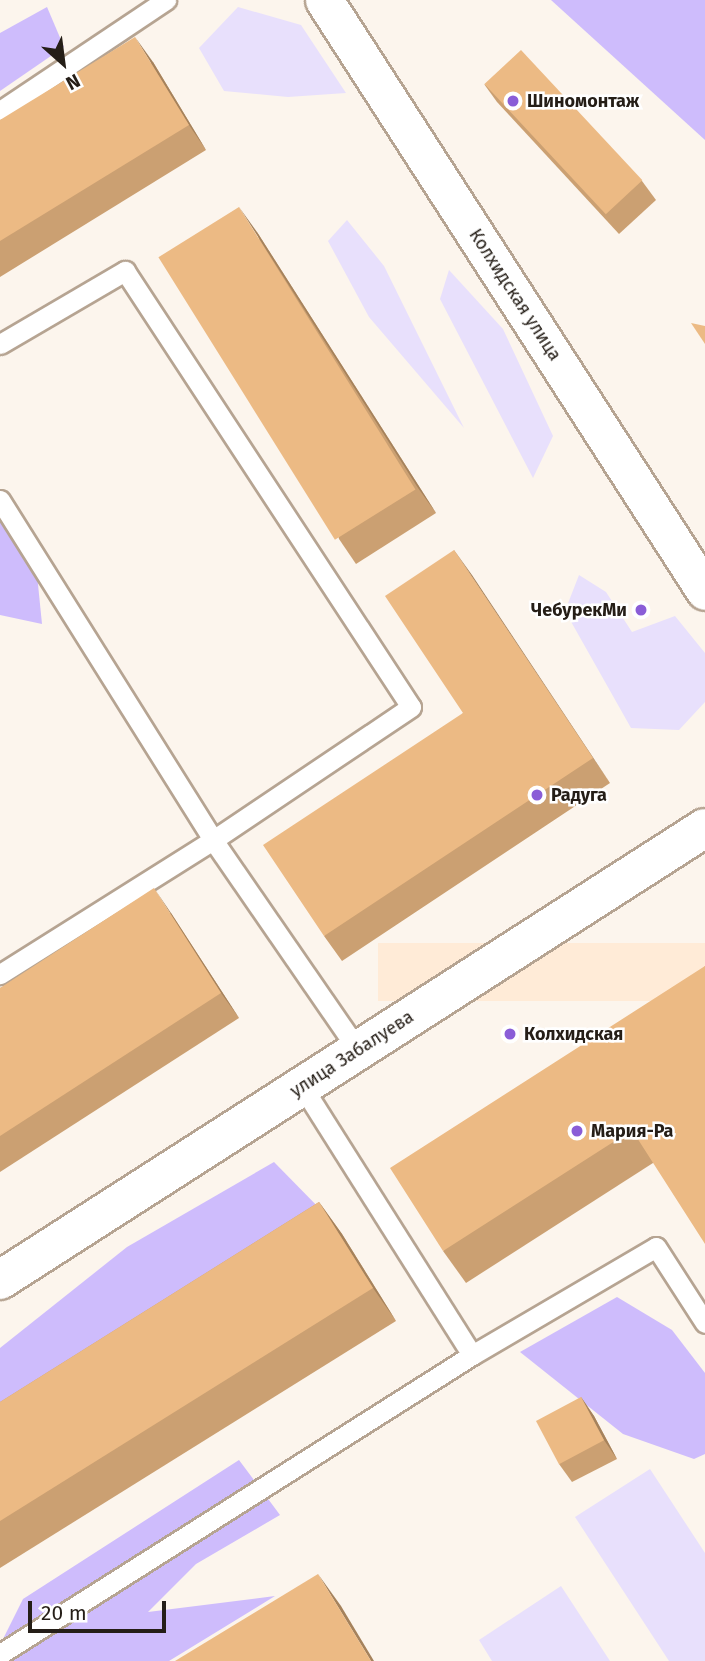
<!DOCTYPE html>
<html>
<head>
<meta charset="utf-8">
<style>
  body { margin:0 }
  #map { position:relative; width:705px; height:1661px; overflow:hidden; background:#fcf5ed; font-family:"Fira Sans",sans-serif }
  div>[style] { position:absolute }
  .built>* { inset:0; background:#ffebd7; transform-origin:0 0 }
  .green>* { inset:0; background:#e8e0fc }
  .forest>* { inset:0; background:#cebcfc }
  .roads { filter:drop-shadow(2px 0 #b6a492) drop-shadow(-2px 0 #b6a492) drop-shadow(0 2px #b6a492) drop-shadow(0 -2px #b6a492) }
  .lane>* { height:19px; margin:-9.5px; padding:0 9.5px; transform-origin:9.5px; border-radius:9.5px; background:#fff }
  .street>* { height:37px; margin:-18.5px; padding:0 18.5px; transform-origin:18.5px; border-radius:18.5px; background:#fff }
  .secondary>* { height:38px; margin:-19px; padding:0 19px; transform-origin:19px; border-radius:19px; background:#fff }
  .wall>* { inset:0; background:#cba072 }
  .shaded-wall>* { inset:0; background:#a5825c }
  .building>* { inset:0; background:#ecba84; transform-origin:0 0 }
  .dots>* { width:19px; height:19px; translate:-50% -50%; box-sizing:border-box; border:4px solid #fff; border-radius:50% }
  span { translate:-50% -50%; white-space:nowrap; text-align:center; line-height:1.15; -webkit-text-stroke:5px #fff; paint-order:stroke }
  .poi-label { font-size:18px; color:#251e17; font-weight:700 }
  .left { translate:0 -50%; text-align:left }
  .right { translate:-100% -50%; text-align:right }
  .street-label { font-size:18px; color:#251e17 }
  .north { position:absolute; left:28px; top:28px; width:70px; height:70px; -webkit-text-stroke:5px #fff; paint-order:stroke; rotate:152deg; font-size:19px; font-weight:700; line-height:28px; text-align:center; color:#251e17 }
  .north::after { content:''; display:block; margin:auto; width:24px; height:32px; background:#251e17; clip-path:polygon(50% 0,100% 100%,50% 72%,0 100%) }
  .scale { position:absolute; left:28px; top:1601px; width:138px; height:32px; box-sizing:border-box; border:4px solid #251e17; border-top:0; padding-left:9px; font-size:21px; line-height:24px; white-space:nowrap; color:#251e17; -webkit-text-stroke:5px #fff; paint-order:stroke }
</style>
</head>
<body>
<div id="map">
  <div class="built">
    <div style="left:705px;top:943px;width:58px;height:327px;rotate:90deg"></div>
  </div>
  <div class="green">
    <div style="clip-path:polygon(238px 7px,301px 25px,346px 93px,288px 97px,224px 91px,199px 48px)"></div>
    <div style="clip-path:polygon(347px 220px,384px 266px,464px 428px,369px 317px,328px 241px)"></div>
    <div style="clip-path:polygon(449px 270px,503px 329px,553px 436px,533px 478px,440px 299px)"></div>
    <div style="clip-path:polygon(579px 575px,606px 592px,632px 632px,675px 616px,705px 653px,705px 702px,679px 730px,631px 728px,565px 611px)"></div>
    <div style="clip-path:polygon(650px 1469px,705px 1553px,705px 1661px,669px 1661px,575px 1517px)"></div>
    <div style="clip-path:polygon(561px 1586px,610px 1661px,492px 1661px,479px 1640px)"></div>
  </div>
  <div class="forest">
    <div style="clip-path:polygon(551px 0,705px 0,705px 140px)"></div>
    <div style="clip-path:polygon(47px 7px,64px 47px,0 91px,0 33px)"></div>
    <div style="clip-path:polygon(0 491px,33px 535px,42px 624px,0 615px)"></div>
    <div style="clip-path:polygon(274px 1162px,326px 1215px,0 1427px,0 1348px,127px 1247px)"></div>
    <div style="clip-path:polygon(617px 1297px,672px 1330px,705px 1373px,705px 1454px,694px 1459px,623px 1434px,520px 1352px)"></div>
    <div style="clip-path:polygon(239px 1460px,280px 1515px,196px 1564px,148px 1612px,275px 1596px,169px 1661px,0 1661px,0 1645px,23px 1599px)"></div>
  </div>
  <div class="roads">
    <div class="lane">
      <div style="left:0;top:111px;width:200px;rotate:-33.8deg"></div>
      <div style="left:0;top:344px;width:145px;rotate:-30.3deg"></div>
      <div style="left:125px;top:271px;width:521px;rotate:56.74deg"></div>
      <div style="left:411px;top:707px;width:239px;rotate:146.1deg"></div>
      <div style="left:213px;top:840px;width:252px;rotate:147.8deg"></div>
      <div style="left:0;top:500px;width:401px;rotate:57.9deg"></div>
      <div style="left:213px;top:840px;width:255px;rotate:55.4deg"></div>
      <div style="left:302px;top:1086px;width:318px;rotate:57.7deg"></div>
      <div style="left:472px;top:1355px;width:213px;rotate:-30.4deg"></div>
      <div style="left:656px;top:1247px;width:90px;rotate:57.2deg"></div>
      <div style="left:0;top:1654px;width:559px;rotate:-32.35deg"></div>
    </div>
    <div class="street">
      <div style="left:324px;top:0;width:703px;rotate:57.19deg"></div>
    </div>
    <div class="secondary">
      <div style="left:0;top:1280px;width:837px;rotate:-32.67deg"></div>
    </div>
  </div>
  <div class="wall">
    <div style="clip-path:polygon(153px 62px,206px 150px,0 277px,0 120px)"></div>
    <div style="clip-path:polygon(484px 84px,642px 181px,656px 200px,619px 234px,497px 102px)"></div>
    <div style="clip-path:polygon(257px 232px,436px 513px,356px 564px,339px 539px)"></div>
    <div style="clip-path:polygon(454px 550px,610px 783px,342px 961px,324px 936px,463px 713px)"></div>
    <div style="clip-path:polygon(171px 913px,239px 1018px,0 1172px,0 988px)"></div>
    <div style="clip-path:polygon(705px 966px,653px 1163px,466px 1283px,443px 1251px)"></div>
    <div style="clip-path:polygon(319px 1202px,342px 1234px,396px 1321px,0 1568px,0 1402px)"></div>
    <div style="clip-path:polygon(581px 1397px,594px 1416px,617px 1459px,572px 1482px,559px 1464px)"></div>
  </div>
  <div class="shaded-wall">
    <div style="clip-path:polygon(135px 37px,153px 62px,206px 150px,189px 125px)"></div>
    <div style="clip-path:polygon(239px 207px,257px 232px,436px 513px,418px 488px)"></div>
    <div style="clip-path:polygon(454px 550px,472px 575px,610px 783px,593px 758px)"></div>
    <div style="clip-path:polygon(154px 888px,171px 913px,239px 1018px,221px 993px)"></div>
    <div style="clip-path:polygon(319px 1202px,342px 1234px,396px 1321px,373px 1288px)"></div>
    <div style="clip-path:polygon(581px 1397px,594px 1416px,617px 1459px,604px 1440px)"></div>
    <div style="clip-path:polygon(318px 1574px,341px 1606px,374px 1661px,371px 1661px)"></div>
  </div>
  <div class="building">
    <div style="clip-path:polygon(135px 37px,189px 125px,0 241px,0 120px)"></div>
    <div style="left:521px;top:50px;width:178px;height:50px;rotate:47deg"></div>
    <div style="left:239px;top:207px;width:333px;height:95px;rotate:58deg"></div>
    <div style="clip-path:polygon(691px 323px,705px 326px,705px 344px)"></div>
    <div style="clip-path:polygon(454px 550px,593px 758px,324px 936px,263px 845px,463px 713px,385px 596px)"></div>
    <div style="clip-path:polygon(154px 888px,221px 993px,0 1136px,0 988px)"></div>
    <div style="clip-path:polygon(705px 966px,705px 1244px,632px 1130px,443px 1251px,390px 1168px)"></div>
    <div style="clip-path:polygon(319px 1202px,373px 1288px,0 1521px,0 1402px)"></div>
    <div style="left:581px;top:1397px;width:49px;height:51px;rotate:62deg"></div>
    <div style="clip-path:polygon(318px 1574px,371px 1661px,175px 1661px)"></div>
  </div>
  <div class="dots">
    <div style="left:513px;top:101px;background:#8a5dd7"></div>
    <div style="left:641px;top:610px;background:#8a5dd7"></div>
    <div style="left:537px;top:795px;background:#8a5dd7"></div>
    <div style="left:510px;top:1034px;background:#8a5dd7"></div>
    <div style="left:577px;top:1131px;background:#8a5dd7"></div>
  </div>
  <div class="poi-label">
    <span class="left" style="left:527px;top:101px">Шиномонтаж</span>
    <span class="right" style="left:627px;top:610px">ЧебурекМи</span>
    <span class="left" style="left:551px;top:795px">Радуга</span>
    <span class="left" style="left:524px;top:1034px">Колхидская</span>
    <span class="left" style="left:591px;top:1131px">Мария-Ра</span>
  </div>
  <div class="street-label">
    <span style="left:515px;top:295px;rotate:57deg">Колхидская улица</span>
    <span style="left:352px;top:1054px;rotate:-33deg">улица Забалуева</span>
  </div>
  <div class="north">N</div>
  <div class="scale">20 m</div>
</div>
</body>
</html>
